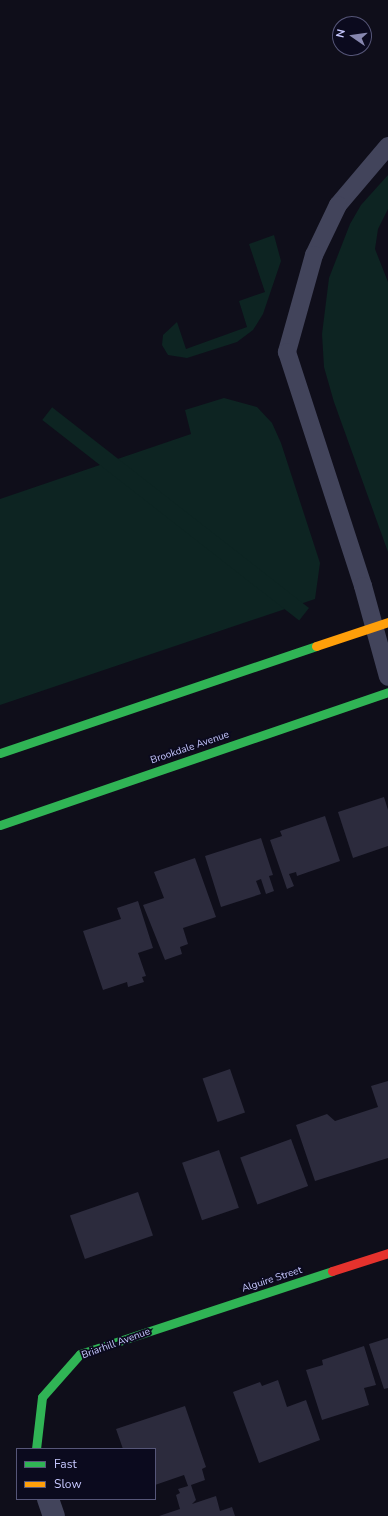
<!DOCTYPE html>
<html>
<head>
<meta charset="utf-8">
<style>
  body { margin:0 }
  #map { position:relative; width:388px; height:1516px; overflow:hidden; background:#0f0e1a; font-family:"Nunito Sans",sans-serif }
  div>[style] { position:absolute }
  .green>* { inset:0; background:#0d2422; transform-origin:0 0 }
  .building>* { inset:0; background:#2c2b3d; transform-origin:0 0 }
  .lane>* { height:18px; margin:-9px; padding:0 9px; transform-origin:9px; border-radius:9px; background:#42445b }
  .street>* { height:22px; margin:-11px; padding:0 11px; transform-origin:11px; border-radius:11px; background:#42445b }
  .fast>* { height:9px; margin:-4.5px; padding:0 4.5px; transform-origin:4.5px; border-radius:4.5px; background:#30b455 }
  .slow>* { height:9px; margin:-4.5px; padding:0 4.5px; transform-origin:4.5px; border-radius:4.5px; background:#ff9f0a }
  .jam>* { height:9px; margin:-4.5px; padding:0 4.5px; transform-origin:4.5px; border-radius:4.5px; background:#e5322d }
  span { translate:-50% -50%; white-space:nowrap; text-align:center; line-height:1.15; -webkit-text-stroke:3.5px #0b0a1e; paint-order:stroke }
  .street-label { font-size:10px; color:#c7c8ff }
  .legend { position:absolute; left:16px; top:1448px; width:140px; height:52px; box-sizing:border-box; background:#0b0a1e; border:1px solid #565678; margin:0; padding:5px 7px; list-style:none; font-size:12px; color:#c7c8ff }
  .legend li { display:flex; align-items:center; gap:8px; height:20px }
  .legend b { width:20px; border:1px solid #565678 }
  .north { position:absolute; left:332px; top:16px; width:40px; height:40px; box-sizing:border-box; background:#0b0a1e; border:1px solid #565678; border-radius:50%; rotate:283deg; font-size:11px; font-weight:700; line-height:16px; text-align:center; color:#c7c8ff }
  .north::after { content:''; display:block; margin:auto; width:14px; height:18px; background:#8787af; clip-path:polygon(50% 0,100% 100%,50% 72%,0 100%) }
</style>
</head>
<body>
<div id="map">
  <div class="green">
    <div style="clip-path:polygon(388px 175px,388px 209px,378px 229px,375px 249px,388px 282px,388px 552px,334px 402px,324px 367px,322px 334px,329px 278px,350px 224px,361px 205px)"></div>
    <div style="clip-path:polygon(274px 235px,281px 261px,263px 314px,253px 330px,237px 342px,187px 358px,168px 355px,162px 345px,163px 335px,177px 322px,186px 349px,247px 327px,239px 301px,265px 292px,249px 244px)"></div>
    <div style="clip-path:polygon(224px 398px,257px 407px,272px 423px,281px 443px,320px 563px,315px 599px,0 705px,0 499px,191px 434px,185px 410px)"></div>
    <div style="left:309px;top:608px;width:16px;height:326px;rotate:128deg"></div>
  </div>
  <div class="building">
    <div style="clip-path:polygon(384px 797px,388px 810px,388px 846px,353px 858px,338px 812px)"></div>
    <div style="clip-path:polygon(325px 816px,340px 861px,297px 876px,296px 872px,289px 874px,294px 886px,287px 889px,270px 840px,282px 836px,280px 831px)"></div>
    <div style="clip-path:polygon(261px 838px,273px 875px,269px 876px,274px 891px,266px 894px,261px 879px,256px 881px,261px 894px,221px 907px,205px 856px)"></div>
    <div style="clip-path:polygon(195px 858px,216px 917px,183px 928px,188px 944px,180px 947px,182px 954px,165px 960px,143px 905px,164px 898px,154px 872px)"></div>
    <div style="clip-path:polygon(138px 901px,153px 948px,138px 953px,146px 976px,142px 977px,144px 982px,128px 987px,127px 982px,103px 990px,83px 931px,121px 919px,117px 908px)"></div>
    <div style="left:230px;top:1069px;width:46px;height:29px;rotate:71deg"></div>
    <div style="clip-path:polygon(388px 1081px,388px 1158px,315px 1181px,296px 1125px,327px 1114px,335px 1121px,378px 1107px,371px 1086px)"></div>
    <div style="left:291px;top:1139px;width:50px;height:54px;rotate:70deg"></div>
    <div style="left:219px;top:1150px;width:61px;height:39px;rotate:71deg"></div>
    <div style="left:138px;top:1192px;width:46px;height:72px;rotate:71deg"></div>
    <div style="clip-path:polygon(388px 1338px,388px 1388px,384px 1389px,369px 1344px)"></div>
    <div style="clip-path:polygon(364px 1346px,376px 1385px,364px 1388px,369px 1405px,322px 1420px,306px 1370px,323px 1365px,322px 1360px)"></div>
    <div style="clip-path:polygon(278px 1380px,287px 1407px,306px 1400px,320px 1440px,259px 1463px,233px 1392px,260px 1382px,262px 1386px)"></div>
    <div style="clip-path:polygon(185px 1406px,206px 1467px,202px 1469px,205px 1480px,191px 1485px,196px 1500px,192px 1504px,216px 1496px,220px 1511px,232px 1507px,235px 1516px,159px 1516px,180px 1509px,176px 1495px,180px 1493px,178px 1489px,188px 1486px,184px 1475px,155px 1485px,155px 1449px,123px 1449px,116px 1429px)"></div>
  </div>
  <div class="lane">
    <div style="left:388px;top:146px;width:77px;rotate:130.3deg"></div>
    <div style="left:338px;top:205px;width:55px;rotate:115.6deg"></div>
    <div style="left:314px;top:255px;width:101px;rotate:105.6deg"></div>
    <div style="left:287px;top:352px;width:246px;rotate:72deg"></div>
    <div style="left:363px;top:586px;width:94px;rotate:74.6deg"></div>
  </div>
  <div class="street">
    <div style="left:48px;top:1499px;width:18px;rotate:71deg"></div>
  </div>
  <div class="fast">
    <div style="left:0;top:753px;width:334px;rotate:-18.7deg"></div>
    <div style="left:0;top:825px;width:410px;rotate:-18.9deg"></div>
    <div style="left:36px;top:1449px;width:52px;rotate:-83.4deg"></div>
    <div style="left:42px;top:1397px;width:57px;rotate:-48.5deg"></div>
    <div style="left:80px;top:1354px;width:265px;rotate:-18.2deg"></div>
  </div>
  <div class="slow">
    <div style="left:316px;top:646px;width:76px;rotate:-18.4deg"></div>
  </div>
  <div class="jam">
    <div style="left:332px;top:1271px;width:59px;rotate:-17.8deg"></div>
  </div>
  <div class="street-label">
    <span style="left:190px;top:748px;rotate:-19deg">Brookdale Avenue</span>
    <span style="left:272px;top:1280px;rotate:-18deg">Alguire Street</span>
    <span style="left:116px;top:1344px;rotate:-20deg">Briarhill Avenue</span>
  </div>
  <ul class="legend">
  <li><b style="height:5px;background:#30b455"></b>Fast</li>
  <li><b style="height:5px;background:#ff9f0a"></b>Slow</li>
  </ul>
  <div class="north">N</div>
</div>
</body>
</html>
